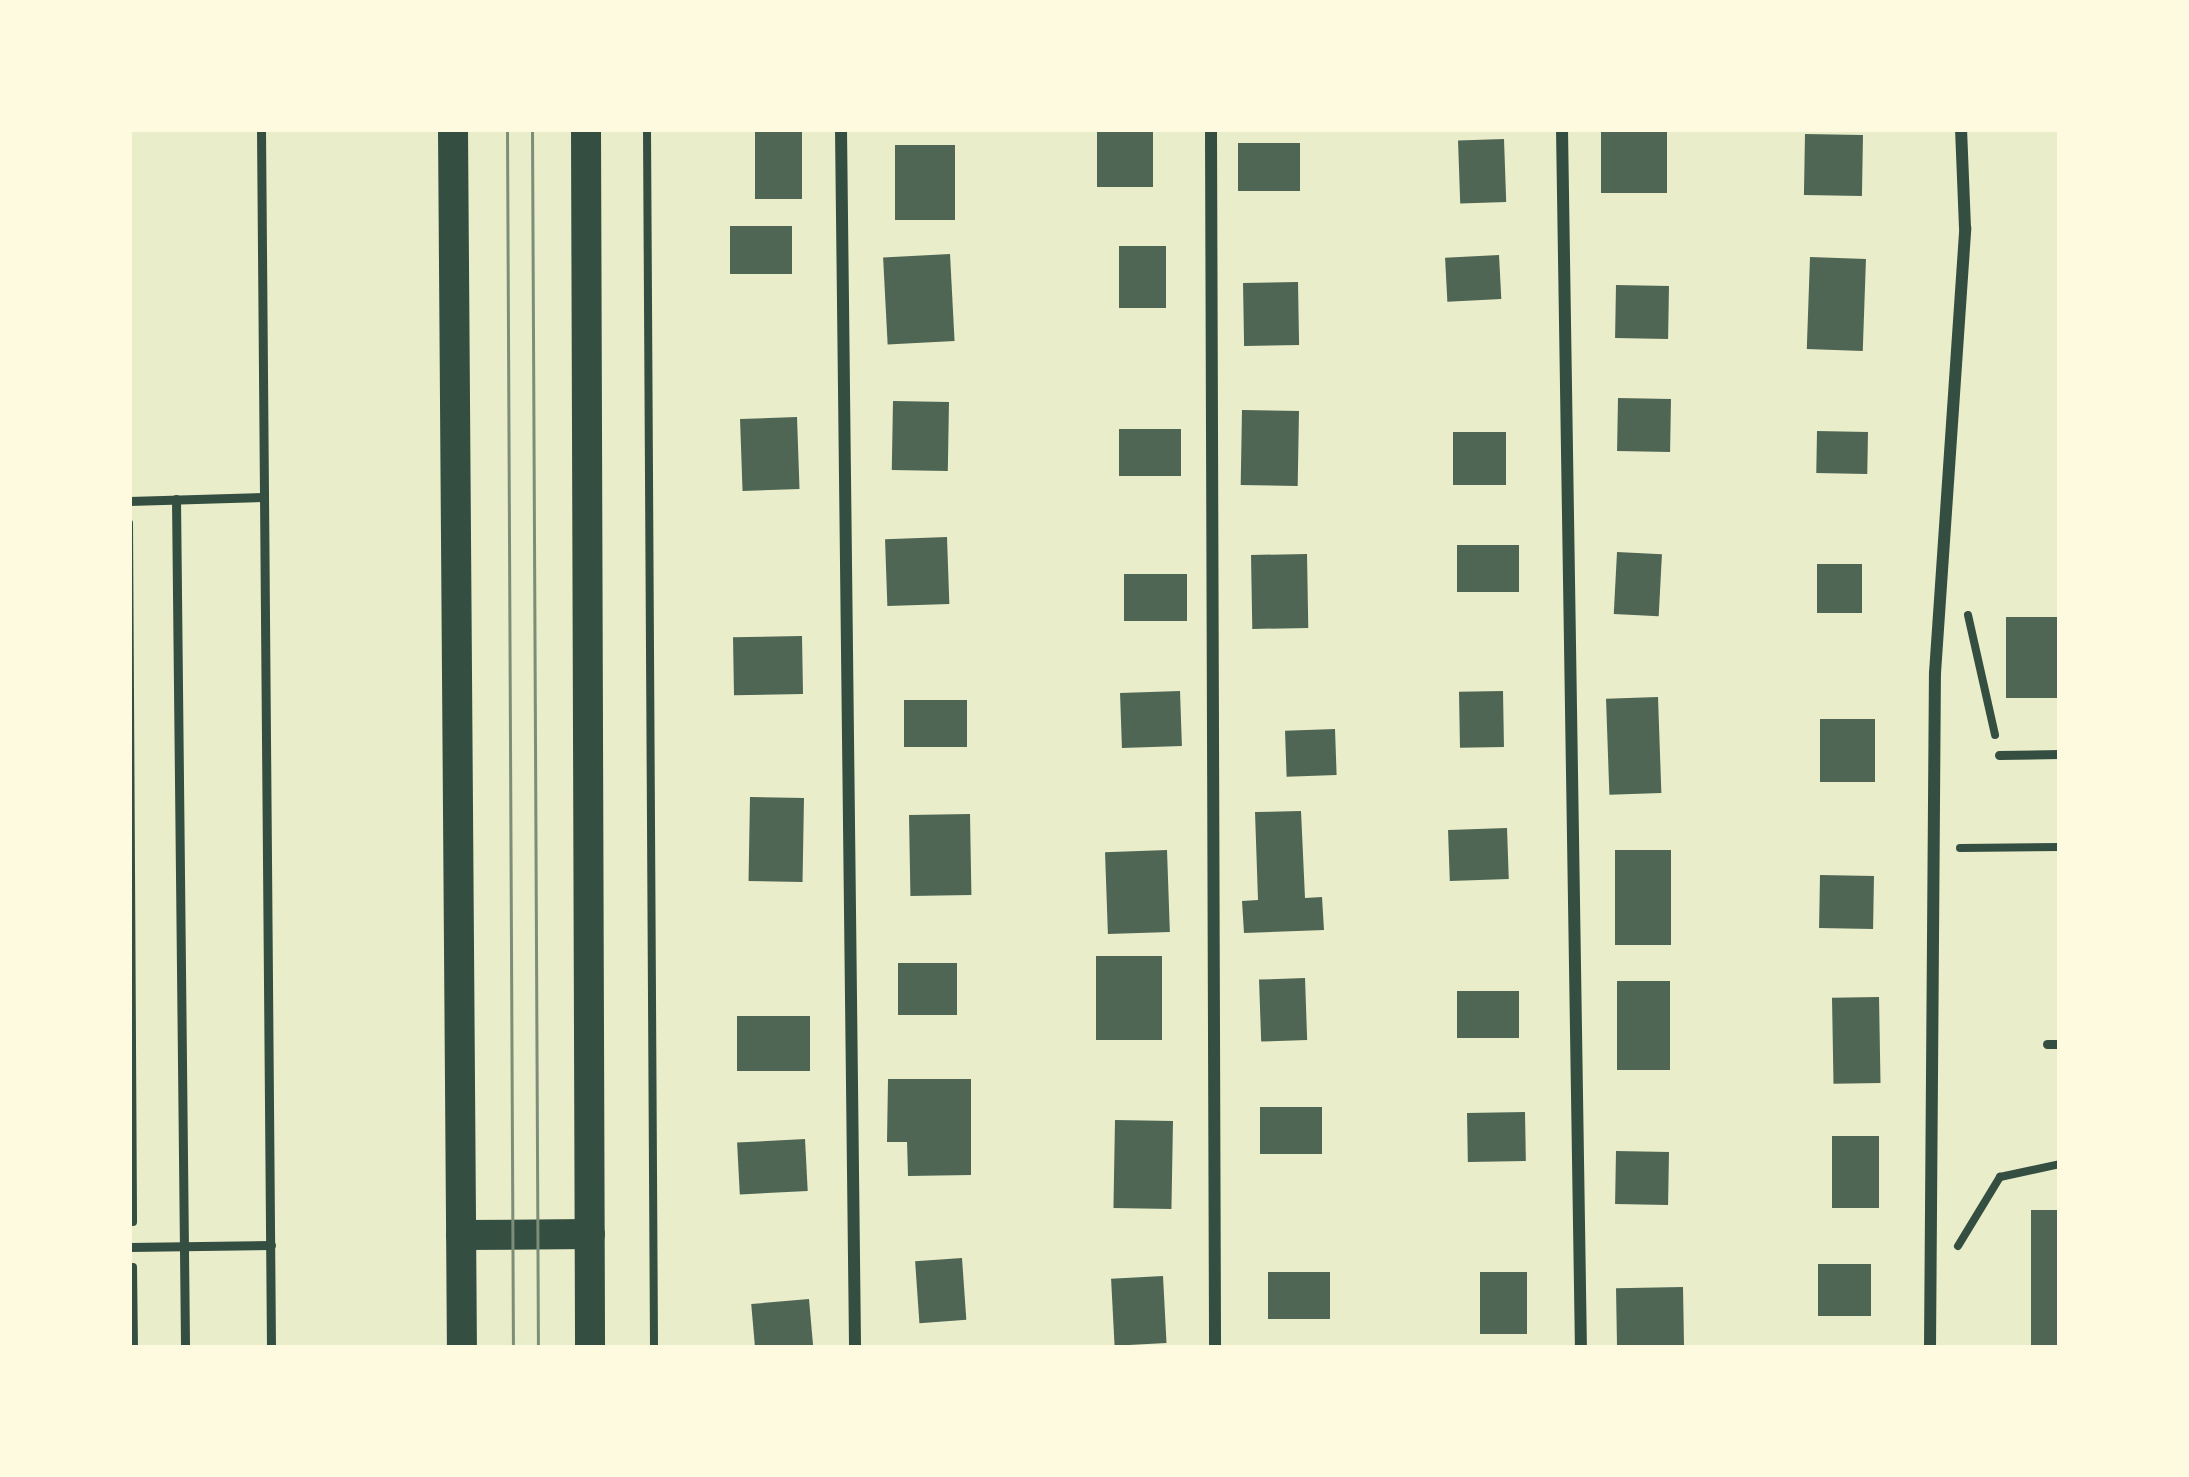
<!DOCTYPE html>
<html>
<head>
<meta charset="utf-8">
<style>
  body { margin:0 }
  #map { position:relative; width:2189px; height:1477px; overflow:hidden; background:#e9edc9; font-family:Mulish,sans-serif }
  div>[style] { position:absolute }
  .building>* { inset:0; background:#4f6655; transform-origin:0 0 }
  .path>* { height:8px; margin:-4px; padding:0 4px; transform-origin:4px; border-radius:4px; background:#344e41 }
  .service>* { height:9px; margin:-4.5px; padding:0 4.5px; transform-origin:4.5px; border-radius:4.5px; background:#344e41 }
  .minor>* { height:12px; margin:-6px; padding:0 6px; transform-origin:6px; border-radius:6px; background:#344e41 }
  .primary>* { height:30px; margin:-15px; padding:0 15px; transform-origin:15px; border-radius:15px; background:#344e41 }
  .tram>* { height:3px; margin:-1.5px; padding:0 1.5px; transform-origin:1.5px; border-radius:1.5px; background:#7c8e77 }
  span { translate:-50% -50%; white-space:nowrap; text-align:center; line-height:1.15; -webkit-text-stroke:12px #fefae0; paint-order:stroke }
  .frame { position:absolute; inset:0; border:132px solid #fefae0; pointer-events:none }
</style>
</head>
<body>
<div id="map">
  <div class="building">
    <div style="left:755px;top:129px;width:47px;height:70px"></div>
    <div style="left:1097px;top:129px;width:56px;height:58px"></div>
    <div style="left:1601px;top:129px;width:66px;height:64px"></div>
    <div style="left:1805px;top:134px;width:58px;height:61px;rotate:1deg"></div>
    <div style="left:1504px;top:139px;width:63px;height:46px;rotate:88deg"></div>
    <div style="left:1300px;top:143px;width:48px;height:62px;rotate:90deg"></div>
    <div style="left:895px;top:145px;width:60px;height:75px"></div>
    <div style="left:730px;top:226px;width:62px;height:48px"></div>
    <div style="left:1119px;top:246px;width:47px;height:62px"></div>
    <div style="left:950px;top:254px;width:87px;height:67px;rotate:87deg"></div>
    <div style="left:1499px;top:255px;width:44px;height:54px;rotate:87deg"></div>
    <div style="left:1810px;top:257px;width:56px;height:92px;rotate:2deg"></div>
    <div style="left:1298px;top:282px;width:63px;height:55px;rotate:89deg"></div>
    <div style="left:1616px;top:285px;width:53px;height:53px;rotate:1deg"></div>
    <div style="left:1618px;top:398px;width:53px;height:53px;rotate:1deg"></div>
    <div style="left:893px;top:401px;width:56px;height:69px;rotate:1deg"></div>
    <div style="left:1242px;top:410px;width:57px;height:75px;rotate:1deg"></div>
    <div style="left:797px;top:417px;width:72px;height:57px;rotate:88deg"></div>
    <div style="left:1181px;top:429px;width:47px;height:62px;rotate:90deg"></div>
    <div style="left:1817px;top:431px;width:51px;height:42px;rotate:1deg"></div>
    <div style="left:1453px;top:432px;width:53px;height:53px"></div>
    <div style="left:947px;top:537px;width:67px;height:62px;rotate:88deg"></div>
    <div style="left:1457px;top:545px;width:62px;height:47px"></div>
    <div style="left:1617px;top:552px;width:45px;height:62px;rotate:3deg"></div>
    <div style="left:1307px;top:554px;width:74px;height:56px;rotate:89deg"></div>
    <div style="left:1817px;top:564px;width:45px;height:49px"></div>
    <div style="left:1124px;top:574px;width:63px;height:47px"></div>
    <div style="left:2006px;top:617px;width:54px;height:81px"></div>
    <div style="left:802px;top:636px;width:58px;height:69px;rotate:89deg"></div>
    <div style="left:1180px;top:691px;width:55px;height:60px;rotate:88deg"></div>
    <div style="left:1503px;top:691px;width:56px;height:44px;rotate:89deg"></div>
    <div style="left:1658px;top:697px;width:96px;height:52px;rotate:88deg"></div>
    <div style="left:904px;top:700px;width:63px;height:47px"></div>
    <div style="left:1820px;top:719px;width:55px;height:63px"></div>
    <div style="left:1335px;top:729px;width:46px;height:50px;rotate:88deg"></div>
    <div style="left:750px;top:797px;width:54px;height:84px;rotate:1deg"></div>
    <div style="clip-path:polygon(1301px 811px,1305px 898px,1322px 897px,1324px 930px,1244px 933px,1242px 901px,1258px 900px,1255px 812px)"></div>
    <div style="left:970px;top:814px;width:81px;height:61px;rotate:89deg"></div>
    <div style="left:1507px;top:828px;width:51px;height:59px;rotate:88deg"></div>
    <div style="left:1167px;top:850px;width:82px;height:62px;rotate:88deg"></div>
    <div style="left:1615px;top:850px;width:56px;height:95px"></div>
    <div style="left:1820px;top:875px;width:54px;height:53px;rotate:1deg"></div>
    <div style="left:1096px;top:956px;width:66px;height:84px"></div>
    <div style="left:898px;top:963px;width:59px;height:52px"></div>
    <div style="left:1305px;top:978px;width:62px;height:46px;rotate:88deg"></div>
    <div style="left:1617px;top:981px;width:53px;height:89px"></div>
    <div style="left:1457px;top:991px;width:62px;height:47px"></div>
    <div style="left:1879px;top:997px;width:86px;height:47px;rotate:89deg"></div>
    <div style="left:737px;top:1016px;width:73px;height:55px"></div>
    <div style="clip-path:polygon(888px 1079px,971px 1079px,971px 1175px,908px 1176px,907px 1142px,887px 1142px)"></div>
    <div style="left:1322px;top:1107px;width:47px;height:62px;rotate:90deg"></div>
    <div style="left:1525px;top:1112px;width:49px;height:58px;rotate:89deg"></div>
    <div style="left:1115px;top:1120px;width:58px;height:88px;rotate:1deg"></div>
    <div style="left:1832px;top:1136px;width:47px;height:72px"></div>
    <div style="left:805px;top:1139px;width:52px;height:68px;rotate:87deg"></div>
    <div style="left:1616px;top:1151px;width:53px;height:53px;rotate:1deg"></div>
    <div style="left:2031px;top:1210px;width:29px;height:138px"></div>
    <div style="left:962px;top:1258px;width:62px;height:47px;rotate:86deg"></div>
    <div style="left:1818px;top:1264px;width:53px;height:52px"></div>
    <div style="left:1268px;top:1272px;width:62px;height:47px"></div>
    <div style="left:1480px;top:1272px;width:47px;height:62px"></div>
    <div style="left:1163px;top:1276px;width:67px;height:52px;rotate:87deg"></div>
    <div style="left:1683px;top:1287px;width:61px;height:67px;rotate:89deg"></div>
    <div style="left:809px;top:1299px;width:49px;height:58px;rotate:85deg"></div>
  </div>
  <div class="path">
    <div style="left:647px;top:129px;width:1219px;rotate:89.67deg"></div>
    <div style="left:129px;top:523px;width:699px;rotate:89.67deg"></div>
    <div style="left:1968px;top:615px;width:123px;rotate:77.3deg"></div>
    <div style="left:1960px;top:848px;width:100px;rotate:-0.6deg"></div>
    <div style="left:1958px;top:1246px;width:81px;rotate:-58.7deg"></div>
    <div style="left:2000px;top:1177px;width:61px;rotate:-12.2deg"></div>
    <div style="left:133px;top:1267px;width:81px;rotate:89.3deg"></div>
  </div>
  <div class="service">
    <div style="left:261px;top:129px;width:1219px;rotate:89.53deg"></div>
    <div style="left:176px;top:499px;width:849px;rotate:89.39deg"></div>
    <div style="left:129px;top:501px;width:135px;rotate:-1.7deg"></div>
    <div style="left:1999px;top:755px;width:61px;rotate:-0.9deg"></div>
    <div style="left:2047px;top:1044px;width:13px"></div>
    <div style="left:129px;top:1247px;width:142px;rotate:-0.8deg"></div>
  </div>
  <div class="minor">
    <div style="left:841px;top:129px;width:1219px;rotate:89.34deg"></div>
    <div style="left:1211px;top:129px;width:1219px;rotate:89.81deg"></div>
    <div style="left:1562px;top:129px;width:1219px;rotate:89.11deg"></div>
    <div style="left:1930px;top:1348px;width:675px;rotate:-89.58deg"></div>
    <div style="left:1935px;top:673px;width:446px;rotate:-86.1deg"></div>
    <div style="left:1965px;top:228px;width:99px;rotate:-92.3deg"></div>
  </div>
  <div class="primary">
    <div style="left:453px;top:129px;width:1219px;rotate:89.58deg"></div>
    <div style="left:586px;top:129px;width:1219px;rotate:89.81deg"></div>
    <div style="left:461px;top:1235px;width:129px;rotate:-0.4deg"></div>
  </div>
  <div class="tram">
    <div style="left:507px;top:129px;width:1219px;rotate:89.72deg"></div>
    <div style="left:532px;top:129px;width:1219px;rotate:89.72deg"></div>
  </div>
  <div class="frame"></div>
</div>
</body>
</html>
